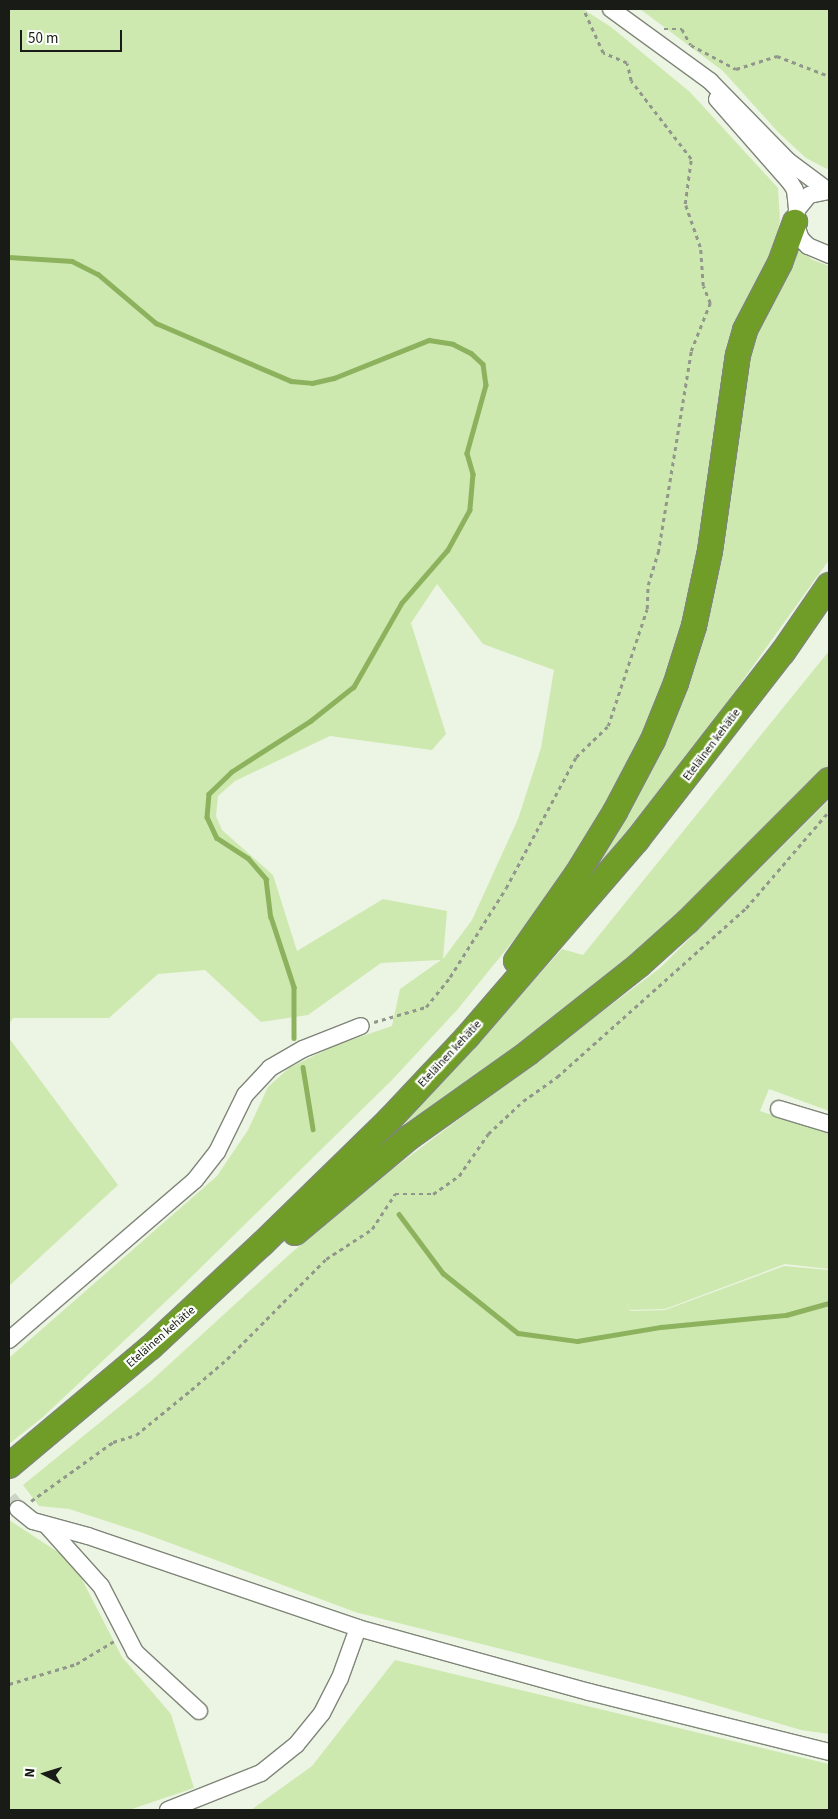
<!DOCTYPE html>
<html>
<head>
<meta charset="utf-8">
<style>
  body { margin:0 }
  #map { position:relative; width:838px; height:1819px; overflow:hidden; background:#ecf4e4; font-family:"Source Sans 3",sans-serif }
  div>[style] { position:absolute }
  .green>* { inset:0; background:#cee9b0 }
  .stream>* { height:4.5px; margin:-2.25px; padding:0 2.25px; transform-origin:2.25px; border-radius:2.25px; background:#8db25e }
  .minor-tunnel>* { height:16px; margin-top:-8px; transform-origin:0; background:repeating-linear-gradient(90deg,#ccd4c5 0 16px,transparent 0 24px) }
  .path>* { height:2.5px; margin-top:-1.25px; transform-origin:0; background:repeating-linear-gradient(90deg,#92978c 0 4px,transparent 0 8px) }
  .roads { filter:drop-shadow(1px 0 #7f8678) drop-shadow(-1px 0 #7f8678) drop-shadow(0 1px #7f8678) drop-shadow(0 -1px #7f8678) }
  .minor>* { height:16px; margin:-8px; padding:0 8px; transform-origin:8px; border-radius:8px; background:#fff }
  .highway>* { height:24px; margin:-12px; padding:0 12px; transform-origin:12px; border-radius:12px; background:#709d27 }
  span { translate:-50% -50%; white-space:nowrap; text-align:center; line-height:1.15; -webkit-text-stroke:4.5px #fdfffb; paint-order:stroke }
  .street-label { font-size:12px; color:#191c16 }
  .frame { position:absolute; inset:0; border:10px solid #191c16; pointer-events:none }
  .north { position:absolute; left:20px; top:1749px; width:50px; height:50px; -webkit-text-stroke:4px #fdfffb; paint-order:stroke; rotate:275deg; font-size:14px; font-weight:700; line-height:20px; text-align:center; color:#191c16 }
  .north::after { content:''; display:block; margin:auto; width:18px; height:22px; background:#191c16; clip-path:polygon(50% 0,100% 100%,50% 72%,0 100%) }
  .scale { position:absolute; left:20px; top:30px; width:102px; height:22px; box-sizing:border-box; border:2px solid #191c16; border-top:0; padding-left:6px; font-size:15px; line-height:18px; white-space:nowrap; color:#191c16; -webkit-text-stroke:4px #fdfffb; paint-order:stroke }
</style>
</head>
<body>
<div id="map">
  <div class="green">
    <div style="clip-path:polygon(evenodd,9px 9px,583px 9px,611px 27px,690px 92px,778px 188px,780px 221px,774px 255px,745px 305px,724px 368px,701px 544px,670px 672px,612px 797px,540px 908px,457px 1010px,392px 1080px,179px 1289px,43px 1417px,9px 1444px,9px 1358px,217px 1176px,248px 1130px,268px 1087px,289px 1068px,336px 1045px,392px 1026px,400px 989px,441px 960px,381px 963px,308px 1015px,261px 1022px,205px 970px,158px 974px,109px 1018px,13px 1018px,9px 1024px,9px 9px,437px 584px,483px 644px,554px 670px,541px 748px,518px 819px,472px 920px,443px 959px,447px 911px,383px 899px,297px 951px,273px 875px,222px 830px,216px 816px,218px 796px,235px 781px,330px 736px,432px 750px,446px 734px,411px 623px,437px 584px)"></div>
    <div style="clip-path:polygon(640px 9px,829px 9px,829px 170px,806px 158px,779px 133px,723px 71px)"></div>
    <div style="clip-path:polygon(799px 250px,813px 260px,829px 266px,829px 560px,703px 736px,596px 869px,594px 864px,668px 721px,753px 335px,768px 302px)"></div>
    <div style="clip-path:polygon(829px 651px,829px 766px,655px 941px,581px 1001px,401px 1135px,399px 1129px,562px 949px,583px 955px)"></div>
    <div style="clip-path:polygon(829px 800px,829px 1111px,769px 1089px,760px 1111px,829px 1133px,829px 1269px,785px 1264px,665px 1309px,630px 1310px,625px 1295px,630px 1311px,665px 1310px,784px 1266px,829px 1270px,829px 1734px,801px 1730px,678px 1694px,355px 1612px,143px 1533px,69px 1509px,39px 1506px,23px 1485px,151px 1381px,290px 1254px,390px 1171px,660px 968px)"></div>
    <div style="clip-path:polygon(9px 1038px,118px 1185px,9px 1286px)"></div>
    <div style="clip-path:polygon(9px 1520px,73px 1562px,122px 1657px,171px 1714px,194px 1788px,129px 1810px,9px 1810px)"></div>
    <div style="clip-path:polygon(395px 1660px,829px 1764px,829px 1810px,251px 1810px,312px 1766px)"></div>
  </div>
  <div class="stream">
    <div style="left:9px;top:257px;width:63px;rotate:3.6deg"></div>
    <div style="left:72px;top:261px;width:29px;rotate:27deg"></div>
    <div style="left:98px;top:274px;width:76px;rotate:40.2deg"></div>
    <div style="left:156px;top:323px;width:147px;rotate:23.2deg"></div>
    <div style="left:291px;top:381px;width:21px;rotate:5deg"></div>
    <div style="left:312px;top:383px;width:23px;rotate:-13deg"></div>
    <div style="left:334px;top:378px;width:102px;rotate:-21.8deg"></div>
    <div style="left:429px;top:340px;width:24px;rotate:9deg"></div>
    <div style="left:453px;top:344px;width:20px;rotate:27deg"></div>
    <div style="left:471px;top:353px;width:16px;rotate:43deg"></div>
    <div style="left:483px;top:364px;width:21px;rotate:82deg"></div>
    <div style="left:486px;top:385px;width:71px;rotate:105.6deg"></div>
    <div style="left:467px;top:453px;width:22px;rotate:74deg"></div>
    <div style="left:473px;top:474px;width:36px;rotate:95deg"></div>
    <div style="left:470px;top:510px;width:46px;rotate:118.8deg"></div>
    <div style="left:448px;top:550px;width:70px;rotate:131deg"></div>
    <div style="left:402px;top:603px;width:97px;rotate:119.7deg"></div>
    <div style="left:354px;top:687px;width:55px;rotate:141.7deg"></div>
    <div style="left:311px;top:721px;width:94px;rotate:147.2deg"></div>
    <div style="left:232px;top:772px;width:32px;rotate:136deg"></div>
    <div style="left:209px;top:794px;width:23px;rotate:95deg"></div>
    <div style="left:207px;top:817px;width:23px;rotate:65deg"></div>
    <div style="left:217px;top:838px;width:37px;rotate:33deg"></div>
    <div style="left:248px;top:858px;width:28px;rotate:49deg"></div>
    <div style="left:266px;top:879px;width:38px;rotate:83deg"></div>
    <div style="left:271px;top:917px;width:74px;rotate:71.8deg"></div>
    <div style="left:294px;top:987px;width:51px;rotate:90deg"></div>
    <div style="left:303px;top:1067px;width:63px;rotate:80.8deg"></div>
    <div style="left:399px;top:1214px;width:74px;rotate:53.3deg"></div>
    <div style="left:443px;top:1273px;width:96px;rotate:38.7deg"></div>
    <div style="left:518px;top:1333px;width:60px;rotate:7.7deg"></div>
    <div style="left:577px;top:1341px;width:85px;rotate:-9.5deg"></div>
    <div style="left:661px;top:1327px;width:126px;rotate:-5.5deg"></div>
    <div style="left:786px;top:1315px;width:45px;rotate:-15.6deg"></div>
  </div>
  <div class="minor-tunnel">
    <div style="left:9px;top:1498px;width:14px;rotate:51deg"></div>
  </div>
  <div class="path">
    <div style="left:664px;top:29px;width:18px"></div>
    <div style="left:682px;top:29px;width:18px;rotate:61deg"></div>
    <div style="left:691px;top:45px;width:51px;rotate:28.1deg"></div>
    <div style="left:736px;top:69px;width:43px;rotate:-17.6deg"></div>
    <div style="left:777px;top:56px;width:56px;rotate:21deg"></div>
    <div style="left:374px;top:1022px;width:54px;rotate:-16.1deg"></div>
    <div style="left:426px;top:1007px;width:38px;rotate:-51deg"></div>
    <div style="left:450px;top:977px;width:105px;rotate:-57.8deg"></div>
    <div style="left:506px;top:888px;width:149px;rotate:-61.9deg"></div>
    <div style="left:576px;top:757px;width:45px;rotate:-44.1deg"></div>
    <div style="left:608px;top:726px;width:123px;rotate:-71.6deg"></div>
    <div style="left:647px;top:609px;width:24px;rotate:-88deg"></div>
    <div style="left:648px;top:585px;width:34px;rotate:-73deg"></div>
    <div style="left:658px;top:553px;width:205px;rotate:-80.7deg"></div>
    <div style="left:691px;top:351px;width:52px;rotate:-68.4deg"></div>
    <div style="left:710px;top:303px;width:18px;rotate:-112deg"></div>
    <div style="left:703px;top:286px;width:39px;rotate:-94deg"></div>
    <div style="left:700px;top:247px;width:46px;rotate:-109.2deg"></div>
    <div style="left:685px;top:204px;width:45px;rotate:-82.4deg"></div>
    <div style="left:691px;top:159px;width:98px;rotate:-127.6deg"></div>
    <div style="left:631px;top:81px;width:18px;rotate:-103deg"></div>
    <div style="left:627px;top:63px;width:26px;rotate:-157deg"></div>
    <div style="left:603px;top:53px;width:48px;rotate:-114.4deg"></div>
    <div style="left:31px;top:1501px;width:101px;rotate:-35.7deg"></div>
    <div style="left:113px;top:1442px;width:24px;rotate:-17deg"></div>
    <div style="left:136px;top:1435px;width:71px;rotate:-39.3deg"></div>
    <div style="left:191px;top:1390px;width:48px;rotate:-40.7deg"></div>
    <div style="left:227px;top:1359px;width:141px;rotate:-45.3deg"></div>
    <div style="left:326px;top:1259px;width:55px;rotate:-33.1deg"></div>
    <div style="left:372px;top:1229px;width:42px;rotate:-56.7deg"></div>
    <div style="left:395px;top:1194px;width:38px"></div>
    <div style="left:433px;top:1194px;width:32px;rotate:-35deg"></div>
    <div style="left:459px;top:1176px;width:51px;rotate:-55.4deg"></div>
    <div style="left:488px;top:1134px;width:48px;rotate:-43.3deg"></div>
    <div style="left:523px;top:1101px;width:42px;rotate:-35.2deg"></div>
    <div style="left:557px;top:1077px;width:254px;rotate:-41.8deg"></div>
    <div style="left:746px;top:908px;width:128px;rotate:-49.4deg"></div>
    <div style="left:9px;top:1684px;width:70px;rotate:-16.6deg"></div>
    <div style="left:76px;top:1664px;width:44px;rotate:-31.2deg"></div>
  </div>
  <div class="roads">
    <div class="minor">
      <div style="left:611px;top:9px;width:122px;rotate:36deg"></div>
      <div style="left:710px;top:81px;width:112px;rotate:45.7deg"></div>
      <div style="left:788px;top:161px;width:49px;rotate:36.6deg"></div>
      <div style="left:717px;top:99px;width:111px;rotate:48.7deg"></div>
      <div style="left:790px;top:182px;width:9px;rotate:58deg"></div>
      <div style="left:795px;top:190px;width:20px;rotate:84deg"></div>
      <div style="left:829px;top:191px;width:20px;rotate:169deg"></div>
      <div style="left:809px;top:195px;width:19px;rotate:129deg"></div>
      <div style="left:797px;top:210px;width:12px;rotate:99deg"></div>
      <div style="left:795px;top:222px;width:18px;rotate:71deg"></div>
      <div style="left:801px;top:239px;width:10px;rotate:45deg"></div>
      <div style="left:808px;top:246px;width:23px;rotate:23deg"></div>
      <div style="left:779px;top:1109px;width:52px;rotate:16.7deg"></div>
      <div style="left:9px;top:1340px;width:245px;rotate:-40.7deg"></div>
      <div style="left:195px;top:1180px;width:36px;rotate:-52deg"></div>
      <div style="left:217px;top:1152px;width:64px;rotate:-63.8deg"></div>
      <div style="left:245px;top:1095px;width:37px;rotate:-47deg"></div>
      <div style="left:270px;top:1068px;width:38px;rotate:-30deg"></div>
      <div style="left:303px;top:1049px;width:62px;rotate:-21.6deg"></div>
      <div style="left:18px;top:1509px;width:19px;rotate:39deg"></div>
      <div style="left:33px;top:1521px;width:57px;rotate:15.3deg"></div>
      <div style="left:88px;top:1536px;width:285px;rotate:18.8deg"></div>
      <div style="left:358px;top:1628px;width:240px;rotate:15.5deg"></div>
      <div style="left:589px;top:1692px;width:247px;rotate:14deg"></div>
      <div style="left:48px;top:1527px;width:79px;rotate:48.1deg"></div>
      <div style="left:101px;top:1586px;width:74px;rotate:62.7deg"></div>
      <div style="left:135px;top:1652px;width:87px;rotate:42.7deg"></div>
      <div style="left:168px;top:1810px;width:100px;rotate:-21.7deg"></div>
      <div style="left:261px;top:1773px;width:45px;rotate:-38.7deg"></div>
      <div style="left:296px;top:1745px;width:41px;rotate:-50.9deg"></div>
      <div style="left:322px;top:1713px;width:39px;rotate:-63deg"></div>
      <div style="left:340px;top:1678px;width:53px;rotate:-70.2deg"></div>
    </div>
    <div class="highway">
      <div style="left:516px;top:961px;width:106px;rotate:-55deg"></div>
      <div style="left:577px;top:874px;width:73px;rotate:-58.5deg"></div>
      <div style="left:615px;top:812px;width:81px;rotate:-62.2deg"></div>
      <div style="left:653px;top:740px;width:61px;rotate:-68deg"></div>
      <div style="left:676px;top:683px;width:60px;rotate:-72.5deg"></div>
      <div style="left:694px;top:626px;width:77px;rotate:-78deg"></div>
      <div style="left:710px;top:551px;width:198px;rotate:-81.9deg"></div>
      <div style="left:738px;top:355px;width:26px;rotate:-74deg"></div>
      <div style="left:745px;top:330px;width:76px;rotate:-62.4deg"></div>
      <div style="left:780px;top:263px;width:44px;rotate:-69.9deg"></div>
      <div style="left:295px;top:1233px;width:150px;rotate:-39.9deg"></div>
      <div style="left:410px;top:1137px;width:145px;rotate:-35.4deg"></div>
      <div style="left:528px;top:1053px;width:142px;rotate:-38.4deg"></div>
      <div style="left:639px;top:965px;width:66px;rotate:-41.9deg"></div>
      <div style="left:688px;top:921px;width:199px;rotate:-45deg"></div>
      <div style="left:9px;top:1466px;width:185px;rotate:-40deg"></div>
      <div style="left:151px;top:1347px;width:151px;rotate:-42.9deg"></div>
      <div style="left:262px;top:1244px;width:179px;rotate:-44.3deg"></div>
      <div style="left:390px;top:1119px;width:112px;rotate:-46.8deg"></div>
      <div style="left:467px;top:1037px;width:260px;rotate:-49.2deg"></div>
      <div style="left:637px;top:840px;width:238px;rotate:-52.2deg"></div>
      <div style="left:783px;top:652px;width:81px;rotate:-55.5deg"></div>
    </div>
  </div>
  <div class="street-label">
    <span style="left:712px;top:745px;rotate:-53deg">Eteläinen kehätie</span>
    <span style="left:450px;top:1054px;rotate:-47deg">Eteläinen kehätie</span>
    <span style="left:161px;top:1337px;rotate:-41deg">Eteläinen kehätie</span>
  </div>
  <div class="frame"></div>
  <div class="north">N</div>
  <div class="scale">50 m</div>
</div>
</body>
</html>
